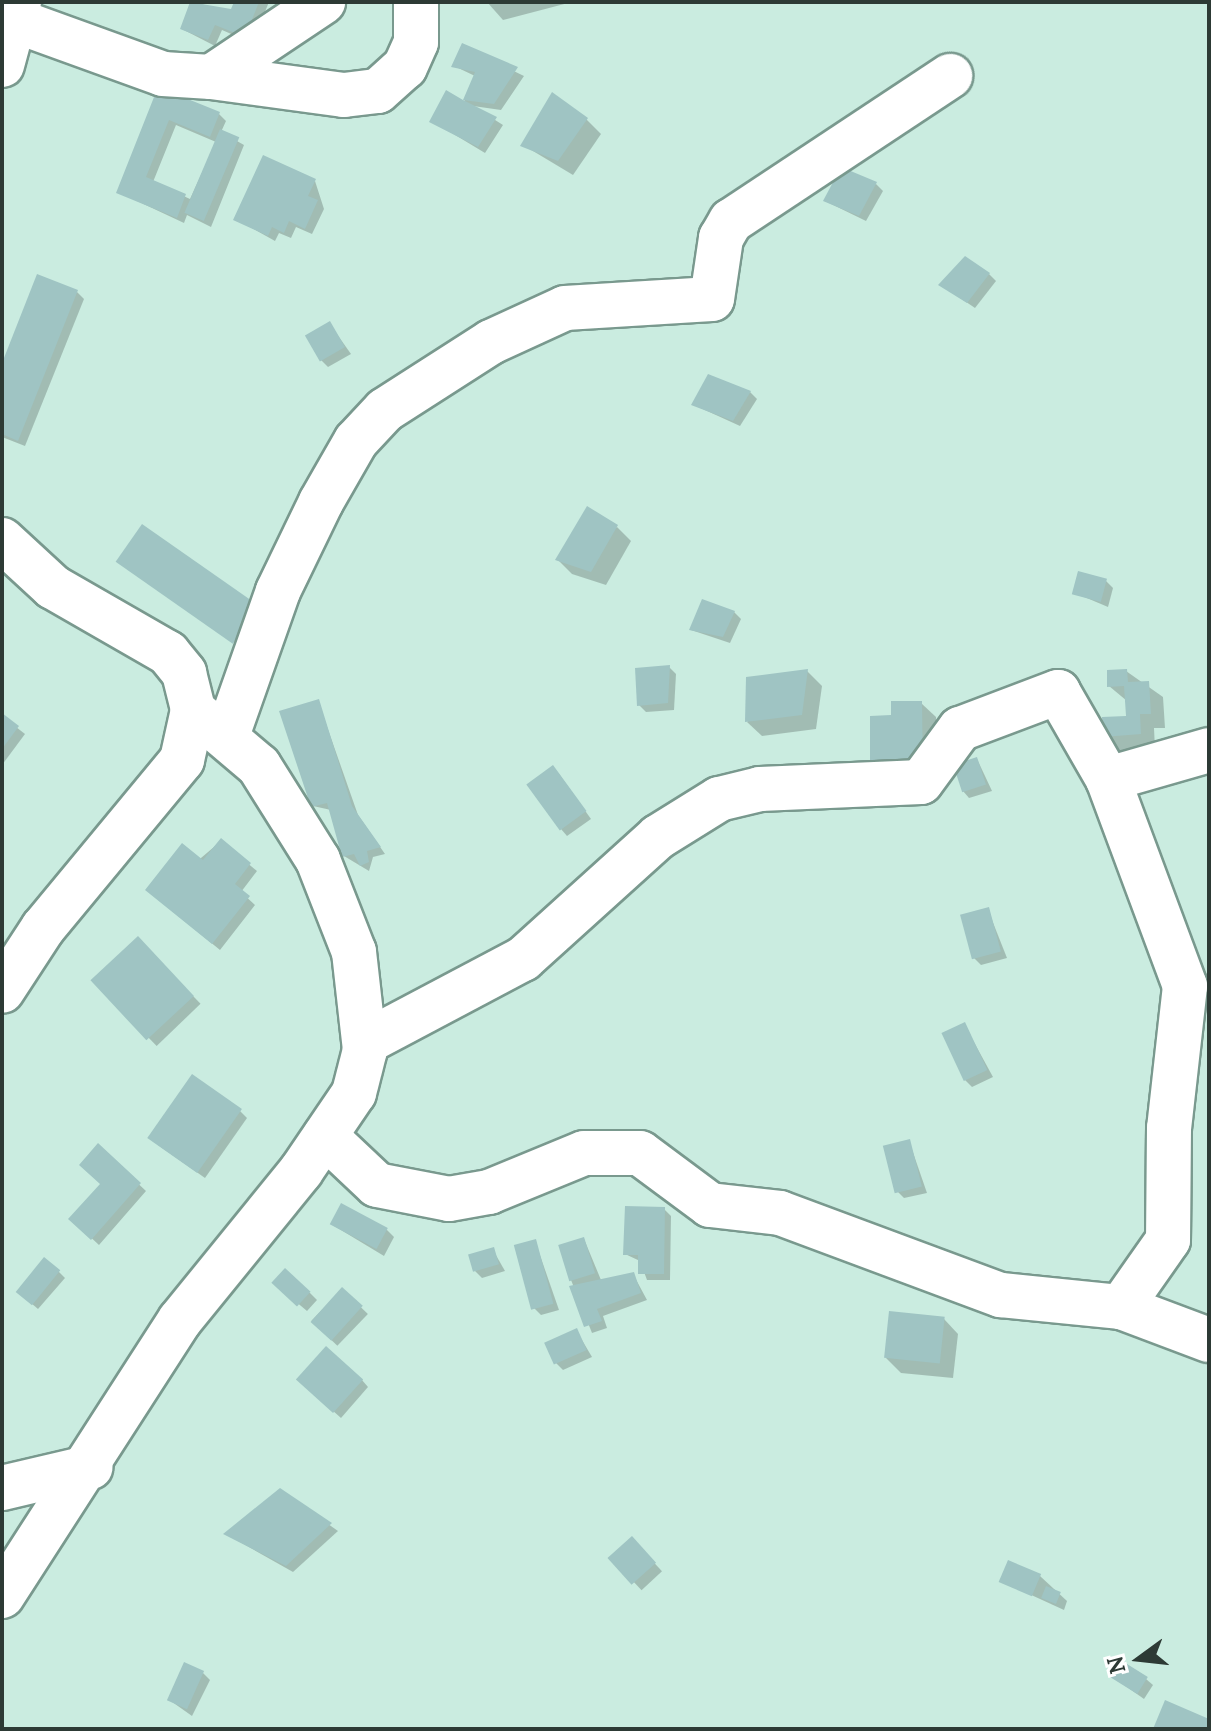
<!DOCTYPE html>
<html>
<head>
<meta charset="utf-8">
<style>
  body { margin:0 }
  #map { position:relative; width:1211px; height:1731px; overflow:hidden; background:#caece0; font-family:Lora,serif }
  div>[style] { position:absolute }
  .shadow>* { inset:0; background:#0003; transform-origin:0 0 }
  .building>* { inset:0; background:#9fc4c3; transform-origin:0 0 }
  .roads { filter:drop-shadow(2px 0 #79998e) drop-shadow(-2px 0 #79998e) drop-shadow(0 2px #79998e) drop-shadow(0 -2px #79998e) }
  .minor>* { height:44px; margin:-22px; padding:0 22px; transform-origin:22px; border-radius:22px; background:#fff }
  span { translate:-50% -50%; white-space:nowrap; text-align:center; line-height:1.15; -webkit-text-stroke:6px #fff; paint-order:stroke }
  .frame { position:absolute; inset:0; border:4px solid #2d3a35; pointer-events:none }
  .north { position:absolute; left:1099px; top:1619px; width:80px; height:80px; -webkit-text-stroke:6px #fff; paint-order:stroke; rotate:255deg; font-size:22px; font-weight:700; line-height:32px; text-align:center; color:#2d3a35 }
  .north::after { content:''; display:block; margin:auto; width:28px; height:36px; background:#2d3a35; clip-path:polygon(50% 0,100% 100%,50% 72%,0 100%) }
</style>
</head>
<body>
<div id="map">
  <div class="shadow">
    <div style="clip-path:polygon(193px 2px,232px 12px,236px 2px,269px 2px,252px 43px,222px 30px,215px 46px,182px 29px)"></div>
    <div style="clip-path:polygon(487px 2px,572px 2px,503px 20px)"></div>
    <div style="clip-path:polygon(463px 46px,524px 76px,501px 110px,473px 106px,503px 125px,485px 153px,432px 121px,464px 102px,475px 76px,454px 66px)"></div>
    <div style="clip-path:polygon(evenodd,160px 89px,219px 114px,226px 121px,221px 132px,244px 145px,211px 227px,187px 215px,184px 223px,118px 192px,160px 89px,176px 125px,216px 142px,190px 199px,153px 182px,176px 125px)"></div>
    <div style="clip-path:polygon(586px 119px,601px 134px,573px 175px,523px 145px)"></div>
    <div style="clip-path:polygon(315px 181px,324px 209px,312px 234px,296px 227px,291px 238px,279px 233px,275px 241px,236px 219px)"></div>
    <div style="clip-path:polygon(876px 184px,883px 191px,866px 221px,825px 201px)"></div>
    <div style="clip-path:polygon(989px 274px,996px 281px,975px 308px,941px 285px)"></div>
    <div style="clip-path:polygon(77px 292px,84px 299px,25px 446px,2px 437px,2px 368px)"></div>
    <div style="clip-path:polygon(329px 323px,351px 354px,328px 367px,321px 360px)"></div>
    <div style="clip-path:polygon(750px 392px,757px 399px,740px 426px,694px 405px)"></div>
    <div style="clip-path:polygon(617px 527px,631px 541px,606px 585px,572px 574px,558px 560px)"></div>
    <div style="clip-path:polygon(1106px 581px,1113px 588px,1108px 607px,1075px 593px)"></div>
    <div style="clip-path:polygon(734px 612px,741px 619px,730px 643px,691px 630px)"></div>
    <div style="clip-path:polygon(669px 667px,676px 674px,674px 710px,646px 712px,639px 705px)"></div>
    <div style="clip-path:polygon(807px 671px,822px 686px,816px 729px,762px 736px,747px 722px)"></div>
    <div style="clip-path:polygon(1126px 671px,1163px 697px,1165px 728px,1154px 728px,1155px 749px,1120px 751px,1105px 736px,1128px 718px,1127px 701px,1109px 686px)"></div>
    <div style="clip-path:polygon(318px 701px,358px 815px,385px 854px,373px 857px,369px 871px,344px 856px,331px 810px,313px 806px)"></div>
    <div style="clip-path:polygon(921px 703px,936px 717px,937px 789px,893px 717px)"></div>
    <div style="clip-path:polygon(2px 716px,25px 734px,2px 765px)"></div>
    <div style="clip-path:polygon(977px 759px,992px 791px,969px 798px,963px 791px)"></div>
    <div style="clip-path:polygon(559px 774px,591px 819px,567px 836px,561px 829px)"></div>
    <div style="clip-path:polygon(221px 841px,257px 871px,241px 892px,255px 905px,220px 950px,155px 897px)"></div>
    <div style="clip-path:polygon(988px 910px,1007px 958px,981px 965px,974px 958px)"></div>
    <div style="left:138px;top:939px;width:90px;height:61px;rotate:46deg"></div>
    <div style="clip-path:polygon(964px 1024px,993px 1077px,972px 1087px,965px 1080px)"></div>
    <div style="clip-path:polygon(240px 1111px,247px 1118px,205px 1178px,158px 1145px)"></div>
    <div style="clip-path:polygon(909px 1141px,927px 1193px,904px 1198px,897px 1191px)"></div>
    <div style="clip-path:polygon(98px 1146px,146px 1191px,99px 1245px,71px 1219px,102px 1184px)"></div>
    <div style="clip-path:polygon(664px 1209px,671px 1216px,670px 1280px,647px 1280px,640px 1261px,625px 1254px)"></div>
    <div style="clip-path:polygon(331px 1224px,387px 1230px,394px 1237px,384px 1256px)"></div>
    <div style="clip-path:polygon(584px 1239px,601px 1280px,633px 1274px,647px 1300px,603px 1316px,607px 1328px,592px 1333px,571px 1280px)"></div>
    <div style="clip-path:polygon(535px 1241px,559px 1310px,541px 1315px,534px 1308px)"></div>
    <div style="clip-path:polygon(493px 1250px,505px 1271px,482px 1278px,475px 1271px)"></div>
    <div style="clip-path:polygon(58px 1271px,65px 1278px,38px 1309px,24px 1297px)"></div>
    <div style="left:342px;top:1289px;width:36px;height:44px;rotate:44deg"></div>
    <div style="clip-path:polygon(282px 1290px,310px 1293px,317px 1300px,307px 1311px)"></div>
    <div style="clip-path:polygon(944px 1319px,958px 1334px,953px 1378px,901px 1373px,886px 1358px)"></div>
    <div style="clip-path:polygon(576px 1330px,592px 1357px,563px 1370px,556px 1363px)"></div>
    <div style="clip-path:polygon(362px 1380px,368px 1387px,341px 1418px,306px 1387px)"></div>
    <div style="clip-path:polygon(280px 1490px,338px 1531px,293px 1572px,226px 1534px)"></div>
    <div style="left:632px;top:1539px;width:44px;height:28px;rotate:47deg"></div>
    <div style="clip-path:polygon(1040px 1576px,1067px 1601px,1064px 1610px,1001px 1581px)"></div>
    <div style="clip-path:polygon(203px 1673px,210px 1680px,192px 1716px,168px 1699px)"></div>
    <div style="clip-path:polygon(1110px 1675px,1146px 1679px,1153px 1685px,1144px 1699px)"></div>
  </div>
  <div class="building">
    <div style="clip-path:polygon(190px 2px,231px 9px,234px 2px,259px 2px,245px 37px,215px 25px,208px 40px,180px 29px)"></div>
    <div style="clip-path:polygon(462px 43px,518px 67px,494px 104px,463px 100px,497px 117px,478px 147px,429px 122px,446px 90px,463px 100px,475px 72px,451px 67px)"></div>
    <div style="clip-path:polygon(158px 87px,220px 112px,210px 137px,169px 120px,146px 177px,186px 194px,177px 218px,116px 193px)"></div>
    <div style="clip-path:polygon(552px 92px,588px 118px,558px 161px,520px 146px)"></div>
    <div style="left:220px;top:129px;width:21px;height:91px;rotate:23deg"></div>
    <div style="clip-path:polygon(263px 155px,316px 179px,308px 196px,318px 200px,305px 229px,289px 221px,284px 233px,272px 227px,268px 236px,233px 220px)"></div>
    <div style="clip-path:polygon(841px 167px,877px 182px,859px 216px,823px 201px)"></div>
    <div style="clip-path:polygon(965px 256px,990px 273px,967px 303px,938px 285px)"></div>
    <div style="clip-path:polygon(37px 274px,78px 290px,18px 441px,2px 434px,2px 363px)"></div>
    <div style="left:330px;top:321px;width:30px;height:29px;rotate:60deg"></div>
    <div style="clip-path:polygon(708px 374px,751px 391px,733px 421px,691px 405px)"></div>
    <div style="clip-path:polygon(587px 506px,618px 525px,591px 572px,555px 560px)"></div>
    <div style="left:142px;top:524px;width:143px;height:46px;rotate:35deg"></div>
    <div style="left:1078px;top:571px;width:30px;height:24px;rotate:15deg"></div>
    <div style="clip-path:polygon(702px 599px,735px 611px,723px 637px,689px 630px)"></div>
    <div style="clip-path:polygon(670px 665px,668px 703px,637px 706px,635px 668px)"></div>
    <div style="clip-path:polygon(808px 669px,802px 715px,745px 722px,746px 677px)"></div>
    <div style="clip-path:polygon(1127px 669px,1128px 682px,1149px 681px,1151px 714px,1140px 714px,1141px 734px,1103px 737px,1102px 717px,1126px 716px,1124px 686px,1107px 687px,1107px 670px)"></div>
    <div style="clip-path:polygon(319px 699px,352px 806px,381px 847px,367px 851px,369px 862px,360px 866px,354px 854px,342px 857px,327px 803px,311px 807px,279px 711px)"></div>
    <div style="clip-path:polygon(891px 701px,922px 701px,923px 775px,870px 763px,870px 716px,891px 715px)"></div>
    <div style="clip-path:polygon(2px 713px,19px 726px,2px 749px)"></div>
    <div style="left:977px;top:757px;width:29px;height:25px;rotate:72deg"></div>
    <div style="left:553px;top:765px;width:57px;height:33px;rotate:54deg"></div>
    <div style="clip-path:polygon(221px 838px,251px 863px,235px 884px,250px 896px,212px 944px,145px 890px,182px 843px,203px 860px)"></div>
    <div style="left:989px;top:907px;width:46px;height:30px;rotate:75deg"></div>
    <div style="left:138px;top:936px;width:82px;height:65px;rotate:47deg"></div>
    <div style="left:965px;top:1022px;width:53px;height:26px;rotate:65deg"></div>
    <div style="left:192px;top:1074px;width:61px;height:78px;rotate:35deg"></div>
    <div style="left:910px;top:1139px;width:49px;height:28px;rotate:76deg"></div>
    <div style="clip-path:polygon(98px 1143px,141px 1183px,91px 1240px,68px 1219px,100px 1184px,79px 1165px)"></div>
    <div style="left:341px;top:1203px;width:53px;height:24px;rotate:28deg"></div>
    <div style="clip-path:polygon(625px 1206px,665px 1207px,664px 1274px,638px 1274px,638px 1255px,623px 1255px)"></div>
    <div style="left:584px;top:1237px;width:38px;height:27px;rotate:73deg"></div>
    <div style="left:536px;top:1239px;width:67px;height:23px;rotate:75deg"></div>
    <div style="left:494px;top:1247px;width:18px;height:27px;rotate:74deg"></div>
    <div style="left:44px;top:1257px;width:21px;height:45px;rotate:39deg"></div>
    <div style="left:285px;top:1268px;width:35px;height:20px;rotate:43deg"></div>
    <div style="clip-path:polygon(634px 1272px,641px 1293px,597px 1309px,602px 1321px,584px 1327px,569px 1286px)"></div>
    <div style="left:342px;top:1287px;width:28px;height:47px;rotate:42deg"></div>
    <div style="left:889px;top:1311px;width:56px;height:47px;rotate:6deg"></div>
    <div style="left:577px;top:1328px;width:24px;height:36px;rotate:66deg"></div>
    <div style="left:326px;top:1346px;width:50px;height:45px;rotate:42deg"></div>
    <div style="clip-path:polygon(280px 1488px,332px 1523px,286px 1566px,223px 1534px)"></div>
    <div style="left:632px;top:1536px;width:36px;height:33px;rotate:48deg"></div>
    <div style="left:1008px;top:1560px;width:36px;height:24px;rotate:23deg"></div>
    <div style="left:1046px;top:1586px;width:16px;height:13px;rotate:22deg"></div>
    <div style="left:1119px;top:1659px;width:34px;height:20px;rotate:32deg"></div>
    <div style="left:184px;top:1662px;width:22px;height:42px;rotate:24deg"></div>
    <div style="clip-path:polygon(1165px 1700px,1209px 1719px,1209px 1729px,1153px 1729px)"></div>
  </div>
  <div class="roads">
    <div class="minor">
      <div style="left:14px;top:20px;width:158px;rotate:19.9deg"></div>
      <div style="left:163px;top:74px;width:48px;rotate:3.6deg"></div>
      <div style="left:211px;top:77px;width:135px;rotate:-33.8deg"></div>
      <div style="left:2px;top:65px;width:65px;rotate:-74.9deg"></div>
      <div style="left:211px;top:77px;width:134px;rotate:7.7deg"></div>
      <div style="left:344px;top:95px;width:34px;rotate:-7deg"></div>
      <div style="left:378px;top:91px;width:36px;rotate:-42deg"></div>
      <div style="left:405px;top:67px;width:27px;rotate:-66deg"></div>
      <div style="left:416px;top:42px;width:40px;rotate:-90deg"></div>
      <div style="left:2px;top:540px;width:69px;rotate:42.7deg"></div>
      <div style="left:53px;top:587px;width:133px;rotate:29.9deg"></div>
      <div style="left:168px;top:653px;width:26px;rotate:51deg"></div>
      <div style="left:184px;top:673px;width:38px;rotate:76deg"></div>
      <div style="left:193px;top:710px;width:51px;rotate:102.4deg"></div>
      <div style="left:182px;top:760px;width:218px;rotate:129.6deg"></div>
      <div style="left:43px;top:928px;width:75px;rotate:123.1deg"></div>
      <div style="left:228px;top:733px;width:151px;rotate:-70.6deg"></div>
      <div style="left:278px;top:591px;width:99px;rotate:-64.2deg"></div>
      <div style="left:321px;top:502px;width:70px;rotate:-60.2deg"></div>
      <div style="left:356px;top:441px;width:42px;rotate:-46.9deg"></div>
      <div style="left:385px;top:410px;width:126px;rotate:-32.7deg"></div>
      <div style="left:491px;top:342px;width:81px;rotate:-24.7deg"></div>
      <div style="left:565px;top:308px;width:147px;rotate:-3.5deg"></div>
      <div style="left:712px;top:299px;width:62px;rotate:-81.6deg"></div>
      <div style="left:721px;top:238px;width:20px;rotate:-60deg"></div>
      <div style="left:731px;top:221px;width:263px;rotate:-33.5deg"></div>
      <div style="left:1108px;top:779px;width:105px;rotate:-16deg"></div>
      <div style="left:366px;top:1042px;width:178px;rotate:-27.9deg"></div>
      <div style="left:523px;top:959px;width:182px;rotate:-42.1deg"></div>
      <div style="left:658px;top:837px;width:72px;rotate:-31.9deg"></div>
      <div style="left:719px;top:799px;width:42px;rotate:-13.7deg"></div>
      <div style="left:760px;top:789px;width:161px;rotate:-2.5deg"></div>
      <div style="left:921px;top:782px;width:66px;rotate:-53.7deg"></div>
      <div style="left:960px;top:729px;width:105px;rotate:-20.7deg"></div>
      <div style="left:1058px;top:692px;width:100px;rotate:60.1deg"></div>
      <div style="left:1108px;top:779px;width:221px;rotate:69.6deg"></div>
      <div style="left:1185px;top:986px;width:143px;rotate:96.4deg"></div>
      <div style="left:1169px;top:1128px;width:112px;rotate:90.5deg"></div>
      <div style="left:1168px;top:1240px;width:82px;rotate:125deg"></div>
      <div style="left:325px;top:1136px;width:71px;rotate:43.3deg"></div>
      <div style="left:377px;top:1185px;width:73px;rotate:11deg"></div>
      <div style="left:449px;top:1199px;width:41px;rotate:-9.9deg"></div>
      <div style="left:489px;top:1192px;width:103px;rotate:-22.3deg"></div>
      <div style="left:584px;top:1153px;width:56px"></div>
      <div style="left:640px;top:1153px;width:87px;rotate:36.6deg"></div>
      <div style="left:710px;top:1205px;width:70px;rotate:6.5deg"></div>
      <div style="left:780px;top:1213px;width:236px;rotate:20.4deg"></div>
      <div style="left:1001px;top:1295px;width:121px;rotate:5.7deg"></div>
      <div style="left:1121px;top:1307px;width:94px;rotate:20.6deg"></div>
      <div style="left:2px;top:1488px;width:91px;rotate:-13.3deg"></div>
      <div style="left:2px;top:1596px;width:328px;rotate:-57.2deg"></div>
      <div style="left:180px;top:1320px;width:192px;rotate:-50.9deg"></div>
      <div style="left:301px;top:1171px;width:94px;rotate:-55.8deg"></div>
      <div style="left:354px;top:1093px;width:44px;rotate:-75.7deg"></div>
      <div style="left:365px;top:1050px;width:99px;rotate:-96.4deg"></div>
      <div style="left:354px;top:952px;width:99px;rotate:-111.4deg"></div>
      <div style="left:318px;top:860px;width:111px;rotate:-122.1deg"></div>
      <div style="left:259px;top:766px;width:87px;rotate:-139.7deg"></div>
    </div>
  </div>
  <div class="frame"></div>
  <div class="north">N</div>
</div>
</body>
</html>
